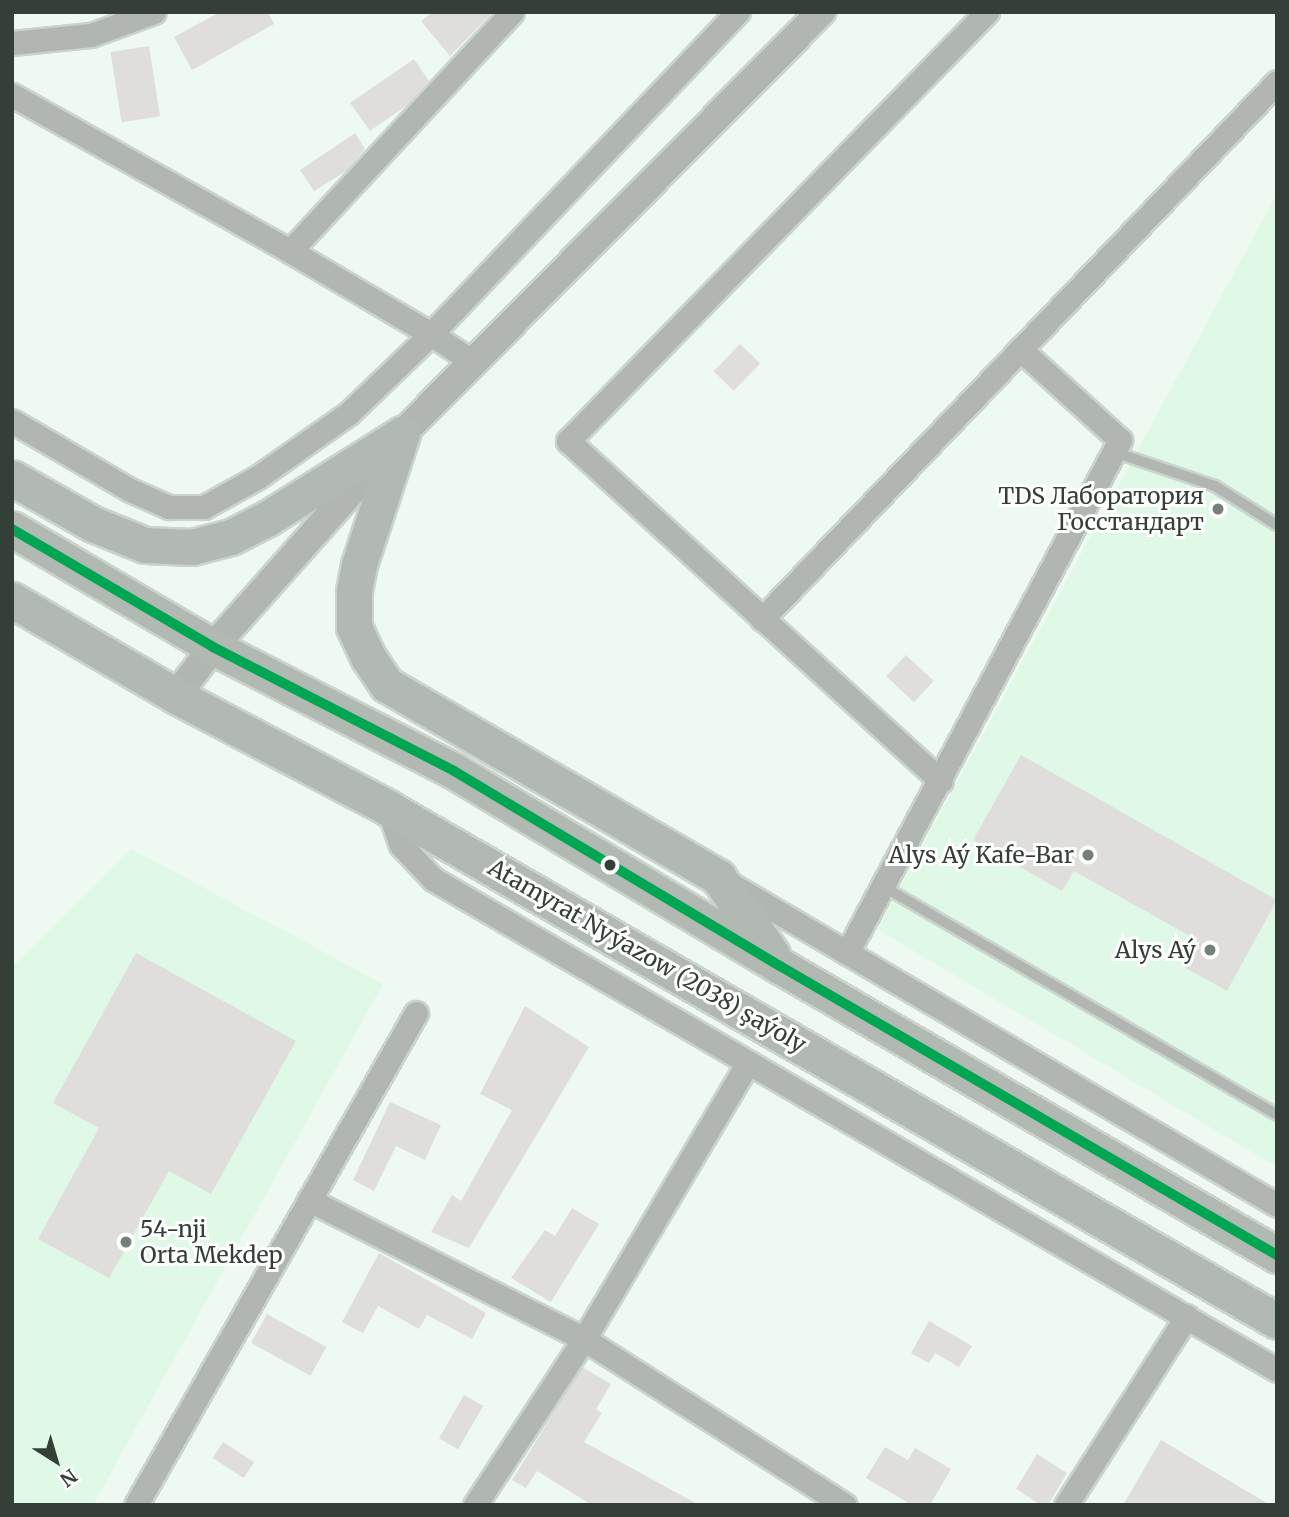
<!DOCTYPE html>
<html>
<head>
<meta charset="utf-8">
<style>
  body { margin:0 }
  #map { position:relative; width:1289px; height:1517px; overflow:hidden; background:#eefaf1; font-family:Merriweather,serif }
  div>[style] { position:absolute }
  .built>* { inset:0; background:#e0f8e6 }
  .building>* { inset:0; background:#dfdedc; transform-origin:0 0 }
  .roads { filter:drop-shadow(2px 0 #cad4cd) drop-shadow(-2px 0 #cad4cd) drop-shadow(0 2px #cad4cd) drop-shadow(0 -2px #cad4cd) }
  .service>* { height:10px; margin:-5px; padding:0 5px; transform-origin:5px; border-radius:5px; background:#b1b6b2 }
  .minor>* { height:23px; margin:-11.5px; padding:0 11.5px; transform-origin:11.5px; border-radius:11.5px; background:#b1b6b2 }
  .tertiary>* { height:28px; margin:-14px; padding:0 14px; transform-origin:14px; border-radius:14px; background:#b1b6b2 }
  .primary>* { height:35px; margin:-17.5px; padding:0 17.5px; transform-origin:17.5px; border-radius:17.5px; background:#b2b9b3 }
  .bus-1>* { height:10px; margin:-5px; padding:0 5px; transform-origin:5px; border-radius:5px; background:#00a651 }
  .dots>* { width:19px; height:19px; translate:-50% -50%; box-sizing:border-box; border:4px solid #fff; border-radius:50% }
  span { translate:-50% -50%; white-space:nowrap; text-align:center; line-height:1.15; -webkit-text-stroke:6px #fff; paint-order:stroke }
  .poi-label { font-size:23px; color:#343f37 }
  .right { translate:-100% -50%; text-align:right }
  .left { translate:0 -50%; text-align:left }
  .street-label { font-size:23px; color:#343f37 }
  .frame { position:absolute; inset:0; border:14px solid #343f37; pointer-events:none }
  .north { position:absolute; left:21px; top:1426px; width:70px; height:70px; -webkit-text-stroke:5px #fff; paint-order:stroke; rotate:143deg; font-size:19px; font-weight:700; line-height:28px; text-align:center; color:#343f37 }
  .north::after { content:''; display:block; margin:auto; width:24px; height:32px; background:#343f37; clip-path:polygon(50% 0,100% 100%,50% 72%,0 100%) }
</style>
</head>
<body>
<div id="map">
  <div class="built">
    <div style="clip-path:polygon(1277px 194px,1277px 1167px,877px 929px)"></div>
    <div style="clip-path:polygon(132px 849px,383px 984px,93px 1505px,20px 1505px,12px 1500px,12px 967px)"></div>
  </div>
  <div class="building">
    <div style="clip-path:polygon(220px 12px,268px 12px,274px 24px,192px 70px,174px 37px)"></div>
    <div style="clip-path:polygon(433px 12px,493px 12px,450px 56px,421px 21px)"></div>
    <div style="left:149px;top:46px;width:71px;height:39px;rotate:81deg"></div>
    <div style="clip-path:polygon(414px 59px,429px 81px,406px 106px,370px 131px,350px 103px)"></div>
    <div style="clip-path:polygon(355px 133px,365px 149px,346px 171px,314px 191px,300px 170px)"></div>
    <div style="left:740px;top:344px;width:28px;height:38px;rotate:44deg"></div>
    <div style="left:906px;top:655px;width:38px;height:29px;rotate:43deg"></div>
    <div style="clip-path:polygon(1021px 755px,1277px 900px,1227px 991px,1182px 966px,1197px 940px,1074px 871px,1062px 891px,973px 840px)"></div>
    <div style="clip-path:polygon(136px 953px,296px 1041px,211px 1194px,169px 1171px,109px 1278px,38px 1239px,99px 1128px,53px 1103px)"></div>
    <div style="clip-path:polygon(525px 1006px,589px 1047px,469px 1248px,431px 1232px,452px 1195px,461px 1201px,512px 1110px,480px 1094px)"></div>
    <div style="clip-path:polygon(390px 1102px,441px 1125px,425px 1160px,396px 1146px,374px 1191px,353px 1180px)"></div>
    <div style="clip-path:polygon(572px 1208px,599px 1224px,551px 1302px,511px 1278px,545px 1230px,555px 1236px)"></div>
    <div style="clip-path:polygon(379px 1253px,486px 1313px,472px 1339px,427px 1315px,419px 1329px,378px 1306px,363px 1333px,342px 1322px)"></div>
    <div style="left:267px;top:1314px;width:68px;height:33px;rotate:29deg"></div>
    <div style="clip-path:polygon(929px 1321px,972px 1346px,959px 1367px,935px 1353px,929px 1363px,911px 1353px)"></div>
    <div style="clip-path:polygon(582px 1367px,611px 1384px,596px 1409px,602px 1413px,584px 1442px,699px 1505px,592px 1505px,537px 1471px,526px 1488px,512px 1480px)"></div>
    <div style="left:464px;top:1395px;width:22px;height:50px;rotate:30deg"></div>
    <div style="clip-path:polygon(1161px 1440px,1270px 1505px,1123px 1505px)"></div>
    <div style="left:223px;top:1442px;width:37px;height:19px;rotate:33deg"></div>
    <div style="clip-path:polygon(885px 1447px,908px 1460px,915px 1448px,951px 1469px,930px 1505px,912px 1505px,866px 1478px)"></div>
    <div style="clip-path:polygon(1037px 1454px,1067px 1473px,1048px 1505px,1041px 1505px,1016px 1489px)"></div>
  </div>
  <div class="roads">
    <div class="service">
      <div style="left:1114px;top:452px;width:107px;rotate:18.6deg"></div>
      <div style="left:1215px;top:486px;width:73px;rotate:32.2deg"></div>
      <div style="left:884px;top:887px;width:454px;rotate:30.1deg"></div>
    </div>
    <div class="minor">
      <div style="left:12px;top:43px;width:79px;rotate:-5.8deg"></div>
      <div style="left:91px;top:35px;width:67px;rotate:-20.1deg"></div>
      <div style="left:12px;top:95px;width:319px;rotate:29.3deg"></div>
      <div style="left:290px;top:251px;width:326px;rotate:-47.1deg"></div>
      <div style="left:290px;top:251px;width:164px;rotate:30.5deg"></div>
      <div style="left:431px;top:334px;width:50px;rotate:33.7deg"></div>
      <div style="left:12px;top:421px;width:137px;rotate:30.3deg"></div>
      <div style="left:130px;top:490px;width:43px;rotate:23.6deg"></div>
      <div style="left:169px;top:507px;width:35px"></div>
      <div style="left:204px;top:507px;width:62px;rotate:-29.1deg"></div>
      <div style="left:258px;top:477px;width:111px;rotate:-35.1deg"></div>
      <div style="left:349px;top:413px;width:114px;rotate:-43.9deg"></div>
      <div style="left:431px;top:334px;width:445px;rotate:-46.4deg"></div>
      <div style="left:762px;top:619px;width:744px;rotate:-46.2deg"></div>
      <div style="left:941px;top:781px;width:505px;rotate:-137.65deg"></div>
      <div style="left:568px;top:441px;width:600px;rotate:-45.68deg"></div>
      <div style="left:388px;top:808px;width:39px;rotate:71deg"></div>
      <div style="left:401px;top:845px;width:47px;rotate:46.7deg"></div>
      <div style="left:433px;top:879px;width:976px;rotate:30.19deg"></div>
      <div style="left:730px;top:884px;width:634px;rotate:30.41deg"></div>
      <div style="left:847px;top:953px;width:581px;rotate:-61.98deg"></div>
      <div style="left:1120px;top:440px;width:135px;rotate:-137.7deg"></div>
      <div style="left:309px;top:1200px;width:308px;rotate:26.8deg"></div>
      <div style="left:584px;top:1339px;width:309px;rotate:32.5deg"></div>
      <div style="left:136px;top:1505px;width:566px;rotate:-60.36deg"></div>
      <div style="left:475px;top:1505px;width:199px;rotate:-56.7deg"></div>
      <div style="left:584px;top:1339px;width:321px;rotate:-59.3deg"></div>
      <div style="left:1066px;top:1505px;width:224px;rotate:-57.4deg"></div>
    </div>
    <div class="tertiary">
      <div style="left:176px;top:696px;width:61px;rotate:-52.9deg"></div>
      <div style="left:213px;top:647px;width:285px;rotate:-48.4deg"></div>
      <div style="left:402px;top:434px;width:595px;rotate:-45.2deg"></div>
    </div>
    <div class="primary">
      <div style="left:402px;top:434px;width:138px;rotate:108.2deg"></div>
      <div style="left:359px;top:565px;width:26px;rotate:101deg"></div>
      <div style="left:354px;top:591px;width:36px;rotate:90deg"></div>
      <div style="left:354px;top:627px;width:33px;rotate:65deg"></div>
      <div style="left:368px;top:657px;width:34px;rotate:56deg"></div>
      <div style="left:387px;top:685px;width:383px;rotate:30.1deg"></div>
      <div style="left:718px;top:877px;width:94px;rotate:55deg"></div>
      <div style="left:12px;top:478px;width:93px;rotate:29.6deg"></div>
      <div style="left:93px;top:524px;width:56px;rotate:22deg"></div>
      <div style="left:145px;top:545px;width:47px;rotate:2.4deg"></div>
      <div style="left:192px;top:547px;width:40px;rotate:-14.4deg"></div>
      <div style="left:231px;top:537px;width:42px;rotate:-27.2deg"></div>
      <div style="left:268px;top:518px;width:158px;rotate:-32.1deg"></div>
      <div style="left:12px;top:529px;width:233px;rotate:30.4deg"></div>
      <div style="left:213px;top:647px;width:271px;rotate:27.2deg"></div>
      <div style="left:454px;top:771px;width:380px;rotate:30.9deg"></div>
      <div style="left:780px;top:966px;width:575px;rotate:30.18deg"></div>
      <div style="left:12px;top:600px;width:190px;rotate:30.3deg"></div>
      <div style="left:176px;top:696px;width:240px;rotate:27.8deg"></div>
      <div style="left:388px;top:808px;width:1026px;rotate:29.99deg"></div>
    </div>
  </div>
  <div class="bus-1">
    <div style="left:12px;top:529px;width:233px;rotate:30.4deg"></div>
    <div style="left:213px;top:647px;width:271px;rotate:27.2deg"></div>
    <div style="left:454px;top:771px;width:380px;rotate:30.9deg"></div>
    <div style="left:780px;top:966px;width:575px;rotate:30.18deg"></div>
  </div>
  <div class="dots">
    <div style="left:1218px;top:509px;background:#758078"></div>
    <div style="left:1088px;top:855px;background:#758078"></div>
    <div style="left:610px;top:865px;background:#343f37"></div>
    <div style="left:1210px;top:950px;background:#758078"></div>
    <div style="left:126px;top:1242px;background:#758078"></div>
  </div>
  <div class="poi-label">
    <span class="right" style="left:1204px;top:509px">TDS Лаборатория<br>Госстандарт</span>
    <span class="right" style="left:1074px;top:855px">Alys Aý Kafe-Bar</span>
    <span class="right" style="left:1196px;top:950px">Alys Aý</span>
    <span class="left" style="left:140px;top:1242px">54-nji<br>Orta Mekdep</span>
  </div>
  <div class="street-label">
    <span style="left:647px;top:956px;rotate:30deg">Atamyrat Nyýazow (2038) şaýoly</span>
  </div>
  <div class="frame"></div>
  <div class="north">N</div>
</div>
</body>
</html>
